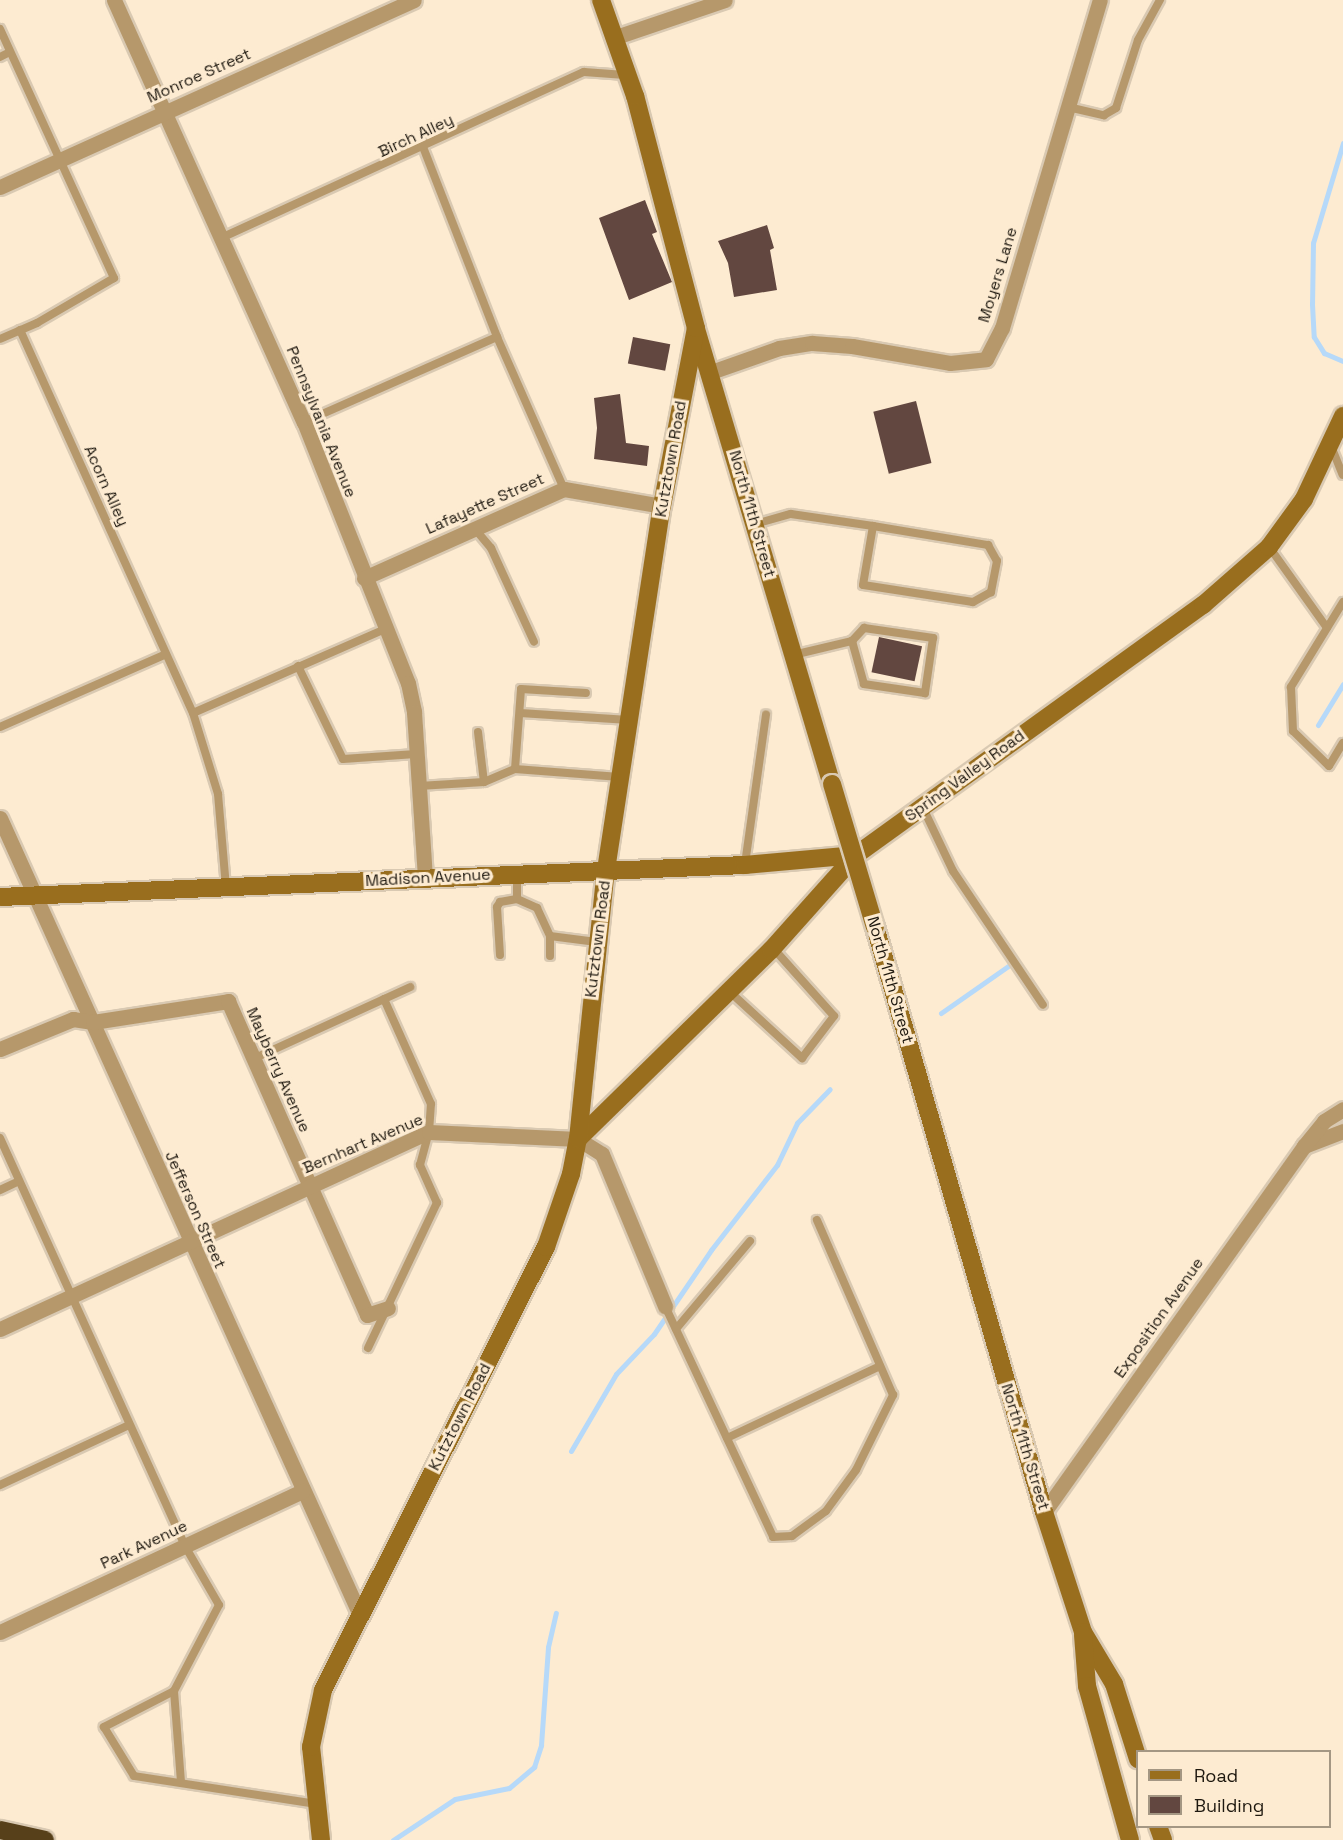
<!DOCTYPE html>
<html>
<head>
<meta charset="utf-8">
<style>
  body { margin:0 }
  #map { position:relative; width:1343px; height:1840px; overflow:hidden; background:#fdebd1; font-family:"Space Grotesk",sans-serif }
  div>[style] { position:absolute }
  .stream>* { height:5px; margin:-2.5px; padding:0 2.5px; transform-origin:2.5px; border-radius:2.5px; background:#b6d9f9 }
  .building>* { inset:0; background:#624740; transform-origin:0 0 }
  .roads { filter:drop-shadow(2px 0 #d9c9b2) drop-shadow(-2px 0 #d9c9b2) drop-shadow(0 2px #d9c9b2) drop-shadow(0 -2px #d9c9b2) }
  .lane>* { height:8px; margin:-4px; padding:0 4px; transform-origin:4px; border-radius:4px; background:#b6986b }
  .street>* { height:15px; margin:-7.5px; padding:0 7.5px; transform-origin:7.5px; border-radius:7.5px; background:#b6986b }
  .secondary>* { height:18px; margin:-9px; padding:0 9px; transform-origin:9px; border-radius:9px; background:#996e1e }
  .highway>* { height:18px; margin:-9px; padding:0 9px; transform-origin:9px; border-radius:9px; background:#57401a }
  .bridges { filter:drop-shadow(2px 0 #d9c9b2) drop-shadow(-2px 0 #d9c9b2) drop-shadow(0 2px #d9c9b2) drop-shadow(0 -2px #d9c9b2) }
  .secondary-bridge>* { height:18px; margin:-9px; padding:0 9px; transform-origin:9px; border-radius:9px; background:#996e1e }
  span { translate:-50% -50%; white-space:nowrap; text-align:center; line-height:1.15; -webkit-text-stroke:6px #fdebd1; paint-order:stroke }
  .street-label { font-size:16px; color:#1e180f }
  .legend { position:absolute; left:1136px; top:1750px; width:195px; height:78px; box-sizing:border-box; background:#fdebd1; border:2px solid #a49783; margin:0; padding:8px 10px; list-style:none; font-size:18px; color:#1e180f }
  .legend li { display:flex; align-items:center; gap:12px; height:30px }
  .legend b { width:30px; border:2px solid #a49783 }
</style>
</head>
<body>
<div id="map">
  <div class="stream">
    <div style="left:1343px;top:143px;width:104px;rotate:106.7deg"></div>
    <div style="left:1313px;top:243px;width:61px;rotate:90.9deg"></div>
    <div style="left:1312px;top:304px;width:33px;rotate:87deg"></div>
    <div style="left:1314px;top:337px;width:19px;rotate:58deg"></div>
    <div style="left:1324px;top:353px;width:21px;rotate:23deg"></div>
    <div style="left:1318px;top:725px;width:48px;rotate:-58.6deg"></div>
    <div style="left:941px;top:1013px;width:82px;rotate:-35deg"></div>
    <div style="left:571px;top:1451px;width:89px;rotate:-59.7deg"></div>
    <div style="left:616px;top:1374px;width:55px;rotate:-46.5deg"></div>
    <div style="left:654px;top:1334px;width:102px;rotate:-55.8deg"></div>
    <div style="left:711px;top:1250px;width:108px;rotate:-52.2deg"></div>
    <div style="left:777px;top:1165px;width:47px;rotate:-64.5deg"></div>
    <div style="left:797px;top:1123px;width:47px;rotate:-45.9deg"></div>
    <div style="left:393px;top:1840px;width:74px;rotate:-33.5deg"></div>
    <div style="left:455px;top:1799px;width:55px;rotate:-11.5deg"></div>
    <div style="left:509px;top:1788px;width:33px;rotate:-40deg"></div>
    <div style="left:534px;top:1767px;width:23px;rotate:-72deg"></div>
    <div style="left:541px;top:1745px;width:98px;rotate:-85.9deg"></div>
    <div style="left:548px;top:1647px;width:35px;rotate:-77deg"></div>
  </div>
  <div class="building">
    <div style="clip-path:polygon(645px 200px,657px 232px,652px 234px,672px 282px,629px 300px,599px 218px)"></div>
    <div style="clip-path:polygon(767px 225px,774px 248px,770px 250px,777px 290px,734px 297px,728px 263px,718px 241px)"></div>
    <div style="left:633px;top:337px;width:38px;height:27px;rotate:11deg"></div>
    <div style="clip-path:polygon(620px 394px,626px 443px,649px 446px,647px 466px,594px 459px,597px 428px,594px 398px)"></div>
    <div style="left:916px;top:401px;width:64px;height:44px;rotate:76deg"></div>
    <div style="left:879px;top:637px;width:44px;height:36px;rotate:12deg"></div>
  </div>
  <div class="roads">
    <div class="lane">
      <div style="left:0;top:29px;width:274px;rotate:65.4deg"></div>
      <div style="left:114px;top:278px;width:89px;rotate:149.7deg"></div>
      <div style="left:37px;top:323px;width:40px;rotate:156.6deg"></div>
      <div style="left:0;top:57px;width:11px;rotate:-27deg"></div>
      <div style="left:1068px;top:107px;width:37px;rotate:13deg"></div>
      <div style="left:1104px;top:115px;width:14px;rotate:-30deg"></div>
      <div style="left:1116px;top:108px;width:71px;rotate:-72.1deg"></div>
      <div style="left:1138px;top:40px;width:46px;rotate:-61.2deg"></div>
      <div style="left:423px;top:147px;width:204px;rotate:68.7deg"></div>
      <div style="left:497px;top:337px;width:166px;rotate:66.2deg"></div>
      <div style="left:221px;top:238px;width:399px;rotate:-24.6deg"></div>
      <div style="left:584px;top:72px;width:41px;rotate:4.2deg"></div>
      <div style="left:20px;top:330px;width:420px;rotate:65.7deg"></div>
      <div style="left:193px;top:713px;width:85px;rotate:72.8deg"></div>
      <div style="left:218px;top:794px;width:93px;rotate:85.1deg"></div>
      <div style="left:304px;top:422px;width:211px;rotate:-23.8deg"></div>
      <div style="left:1331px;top:446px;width:31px;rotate:68deg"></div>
      <div style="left:755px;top:524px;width:37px;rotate:-16deg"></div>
      <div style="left:791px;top:514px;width:83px;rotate:8.3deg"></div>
      <div style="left:873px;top:526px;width:117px;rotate:9.4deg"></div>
      <div style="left:988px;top:545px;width:18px;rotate:61deg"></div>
      <div style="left:997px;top:561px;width:32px;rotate:101deg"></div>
      <div style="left:991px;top:592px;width:21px;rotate:151deg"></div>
      <div style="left:973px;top:602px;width:111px;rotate:-171.2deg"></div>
      <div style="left:863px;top:585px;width:60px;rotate:-80.4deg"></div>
      <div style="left:475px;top:529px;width:25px;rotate:50deg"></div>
      <div style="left:491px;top:548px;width:103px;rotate:65.4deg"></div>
      <div style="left:1270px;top:548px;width:98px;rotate:54.5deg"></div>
      <div style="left:1343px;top:602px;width:100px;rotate:121.5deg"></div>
      <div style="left:1291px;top:687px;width:44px;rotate:87.4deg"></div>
      <div style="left:1293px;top:731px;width:50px;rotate:44.2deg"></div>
      <div style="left:1329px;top:766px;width:27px;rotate:-59deg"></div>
      <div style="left:793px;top:655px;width:61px;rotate:-13.3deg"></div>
      <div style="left:852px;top:641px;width:18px;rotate:-47deg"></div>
      <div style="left:864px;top:628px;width:70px;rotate:8.2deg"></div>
      <div style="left:933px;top:638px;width:56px;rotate:98.3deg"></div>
      <div style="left:925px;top:693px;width:62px;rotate:-171.6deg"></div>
      <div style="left:864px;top:684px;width:45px;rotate:-105.6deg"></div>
      <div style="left:298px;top:666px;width:103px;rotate:64.2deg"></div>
      <div style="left:343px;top:759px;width:73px;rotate:-3.9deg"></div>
      <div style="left:193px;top:713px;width:210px;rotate:-23.6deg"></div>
      <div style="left:520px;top:713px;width:109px;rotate:3.7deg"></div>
      <div style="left:0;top:727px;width:181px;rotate:-23.7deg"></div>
      <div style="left:478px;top:732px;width:50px;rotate:83.2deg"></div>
      <div style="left:515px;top:769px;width:105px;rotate:4.4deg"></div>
      <div style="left:419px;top:786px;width:65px;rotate:-3.5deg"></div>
      <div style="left:484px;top:782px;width:34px;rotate:-23deg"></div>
      <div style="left:515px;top:769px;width:80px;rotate:-85.7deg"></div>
      <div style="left:521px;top:689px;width:65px;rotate:3.5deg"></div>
      <div style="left:923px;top:808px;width:70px;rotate:64.5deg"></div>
      <div style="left:953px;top:871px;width:161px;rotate:56.1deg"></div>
      <div style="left:745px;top:864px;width:151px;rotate:-82deg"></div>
      <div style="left:517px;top:899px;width:22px;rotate:24deg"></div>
      <div style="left:537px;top:908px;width:31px;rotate:65deg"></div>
      <div style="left:550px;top:936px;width:47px;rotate:7.3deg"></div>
      <div style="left:500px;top:955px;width:48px;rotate:-93.6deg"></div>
      <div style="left:497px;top:907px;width:6px;rotate:-59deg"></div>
      <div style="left:500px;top:902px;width:17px;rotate:-10deg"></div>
      <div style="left:517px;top:899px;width:24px;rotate:-90deg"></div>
      <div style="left:550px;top:956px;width:20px;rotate:-90deg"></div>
      <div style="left:730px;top:992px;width:98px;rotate:42.5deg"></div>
      <div style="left:802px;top:1058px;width:53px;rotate:-52.7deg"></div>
      <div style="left:834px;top:1016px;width:91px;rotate:-131.9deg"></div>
      <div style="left:253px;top:1059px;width:173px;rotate:-24.6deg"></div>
      <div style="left:0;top:1138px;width:448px;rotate:65.6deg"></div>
      <div style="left:185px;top:1546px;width:68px;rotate:60deg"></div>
      <div style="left:219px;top:1605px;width:97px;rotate:117.6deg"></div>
      <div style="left:174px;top:1691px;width:92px;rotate:85.6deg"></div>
      <div style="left:0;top:1190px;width:21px;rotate:-25deg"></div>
      <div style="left:665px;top:1306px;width:255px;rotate:64.9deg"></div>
      <div style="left:773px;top:1537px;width:19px;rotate:-3deg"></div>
      <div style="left:792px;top:1536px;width:42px;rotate:-36.3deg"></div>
      <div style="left:826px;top:1511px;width:51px;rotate:-53.8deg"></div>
      <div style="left:856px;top:1470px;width:84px;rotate:-63.7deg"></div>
      <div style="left:893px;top:1395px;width:191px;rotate:-113.5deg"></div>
      <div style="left:676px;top:1329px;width:115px;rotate:-49.9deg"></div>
      <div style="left:368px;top:1348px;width:161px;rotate:-64.6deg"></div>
      <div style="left:437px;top:1203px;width:42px;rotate:-114.1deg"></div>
      <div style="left:420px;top:1165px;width:34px;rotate:-75deg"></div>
      <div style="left:429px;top:1132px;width:28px;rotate:-86deg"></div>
      <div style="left:431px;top:1104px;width:115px;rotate:-114.1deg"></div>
      <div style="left:727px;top:1438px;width:169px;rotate:-25.2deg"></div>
      <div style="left:0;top:1485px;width:142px;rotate:-24.9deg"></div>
      <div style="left:174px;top:1691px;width:79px;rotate:152.8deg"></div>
      <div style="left:104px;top:1727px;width:57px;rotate:58.5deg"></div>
      <div style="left:134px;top:1776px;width:184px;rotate:8.7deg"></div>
    </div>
    <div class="street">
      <div style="left:114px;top:0;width:463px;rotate:65.8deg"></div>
      <div style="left:304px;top:422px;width:281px;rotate:68.3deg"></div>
      <div style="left:408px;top:683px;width:30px;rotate:78deg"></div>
      <div style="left:414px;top:712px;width:165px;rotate:86.2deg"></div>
      <div style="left:613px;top:38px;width:118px;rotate:-18.7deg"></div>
      <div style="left:0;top:187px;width:454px;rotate:-24.3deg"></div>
      <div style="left:711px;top:372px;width:72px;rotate:-19.4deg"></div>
      <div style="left:779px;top:348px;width:33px;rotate:-9deg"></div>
      <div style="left:812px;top:343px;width:40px;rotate:4.3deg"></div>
      <div style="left:852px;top:346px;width:99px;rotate:9.8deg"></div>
      <div style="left:950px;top:363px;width:36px;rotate:-6deg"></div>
      <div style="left:986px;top:359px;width:35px;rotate:-63deg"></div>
      <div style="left:1002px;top:328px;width:342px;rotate:-73.4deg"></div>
      <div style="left:364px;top:578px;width:219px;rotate:-24deg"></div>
      <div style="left:564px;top:489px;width:99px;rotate:9.8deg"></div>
      <div style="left:0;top:818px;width:875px;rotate:65.69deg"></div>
      <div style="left:0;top:1049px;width:79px;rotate:-22.3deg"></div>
      <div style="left:73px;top:1019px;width:20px;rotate:9deg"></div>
      <div style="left:93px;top:1022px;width:137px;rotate:-8.8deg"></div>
      <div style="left:228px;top:1001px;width:343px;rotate:66.1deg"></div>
      <div style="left:367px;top:1315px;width:22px;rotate:-18deg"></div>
      <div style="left:1304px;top:1146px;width:42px;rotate:-21deg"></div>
      <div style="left:0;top:1329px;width:472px;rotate:-24.7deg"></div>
      <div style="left:429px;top:1132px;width:149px;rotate:2.7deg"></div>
      <div style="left:578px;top:1139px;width:28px;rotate:32deg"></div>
      <div style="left:602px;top:1154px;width:165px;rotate:67.5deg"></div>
      <div style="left:1044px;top:1512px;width:449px;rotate:-54.6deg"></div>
      <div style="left:1304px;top:1146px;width:32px;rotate:-51deg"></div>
      <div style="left:1324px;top:1121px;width:22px;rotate:-32deg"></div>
      <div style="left:0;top:1632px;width:334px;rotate:-25deg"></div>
    </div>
    <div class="secondary">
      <div style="left:696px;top:329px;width:475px;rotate:73.4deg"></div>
      <div style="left:0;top:897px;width:746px;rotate:-2.46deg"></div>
      <div style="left:745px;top:865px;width:111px;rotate:-5.1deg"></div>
      <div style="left:875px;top:927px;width:609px;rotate:73.89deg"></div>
      <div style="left:1044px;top:1512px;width:126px;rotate:72deg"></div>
      <div style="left:1083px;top:1632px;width:61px;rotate:59.2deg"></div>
      <div style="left:1114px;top:1684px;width:79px;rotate:72.3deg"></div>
      <div style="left:578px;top:1139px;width:270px;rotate:-44.4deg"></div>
      <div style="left:771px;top:950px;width:127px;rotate:-48.2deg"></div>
      <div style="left:856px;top:855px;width:428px;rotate:-35.8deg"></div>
      <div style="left:1203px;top:605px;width:88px;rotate:-41.3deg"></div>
      <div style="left:1269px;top:547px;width:59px;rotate:-53.9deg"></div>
      <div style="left:1304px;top:499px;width:92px;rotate:-64.8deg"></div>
      <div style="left:1083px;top:1635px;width:51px;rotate:85.5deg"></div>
      <div style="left:1087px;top:1686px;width:160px;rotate:74.4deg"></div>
      <div style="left:1158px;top:1826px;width:15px;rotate:70deg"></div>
      <div style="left:321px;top:1840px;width:94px;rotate:-96.1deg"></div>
      <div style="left:311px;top:1747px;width:58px;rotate:-78.1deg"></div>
      <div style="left:323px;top:1690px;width:496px;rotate:-63.3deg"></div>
      <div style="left:546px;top:1247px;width:77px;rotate:-71.1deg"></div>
      <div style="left:571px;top:1174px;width:36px;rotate:-79deg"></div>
      <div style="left:578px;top:1139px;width:270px;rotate:-84.1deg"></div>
      <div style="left:606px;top:870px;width:368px;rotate:-81.3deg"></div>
      <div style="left:662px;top:506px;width:181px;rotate:-79.2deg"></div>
      <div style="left:696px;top:328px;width:240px;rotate:-104.7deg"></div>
      <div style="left:635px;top:96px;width:102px;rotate:-109.5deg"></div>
    </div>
    <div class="highway">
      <div style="left:0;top:1830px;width:46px;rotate:12.5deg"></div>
    </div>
  </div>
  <div class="bridges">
    <div class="secondary-bridge">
      <div style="left:832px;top:784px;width:149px;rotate:73.3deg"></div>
    </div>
  </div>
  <div class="street-label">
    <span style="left:199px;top:76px;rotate:-24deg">Monroe Street</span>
    <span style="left:416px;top:136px;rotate:-25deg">Birch Alley</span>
    <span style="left:998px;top:275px;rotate:-73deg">Moyers Lane</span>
    <span style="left:321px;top:422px;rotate:68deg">Pennsylvania Avenue</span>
    <span style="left:671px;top:459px;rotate:-80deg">Kutztown Road</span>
    <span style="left:106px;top:486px;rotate:66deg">Acorn Alley</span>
    <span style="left:485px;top:504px;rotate:-24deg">Lafayette Street</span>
    <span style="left:752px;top:514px;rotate:74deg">North 11th Street</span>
    <span style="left:965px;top:776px;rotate:-36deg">Spring Valley Road</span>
    <span style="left:428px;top:878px;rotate:-3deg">Madison Avenue</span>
    <span style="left:598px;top:939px;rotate:-83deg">Kutztown Road</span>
    <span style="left:890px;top:980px;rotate:74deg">North 11th Street</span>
    <span style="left:278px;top:1070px;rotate:66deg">Mayberry Avenue</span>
    <span style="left:363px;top:1144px;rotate:-23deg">Bernhart Avenue</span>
    <span style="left:195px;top:1210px;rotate:66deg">Jefferson Street</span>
    <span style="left:1159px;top:1318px;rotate:-55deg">Exposition Avenue</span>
    <span style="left:460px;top:1417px;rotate:-63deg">Kutztown Road</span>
    <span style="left:1025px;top:1447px;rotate:73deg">North 11th Street</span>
    <span style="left:144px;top:1545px;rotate:-25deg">Park Avenue</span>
  </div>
  <ul class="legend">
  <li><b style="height:8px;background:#996e1e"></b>Road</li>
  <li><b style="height:16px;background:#624740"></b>Building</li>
  </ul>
</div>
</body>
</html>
